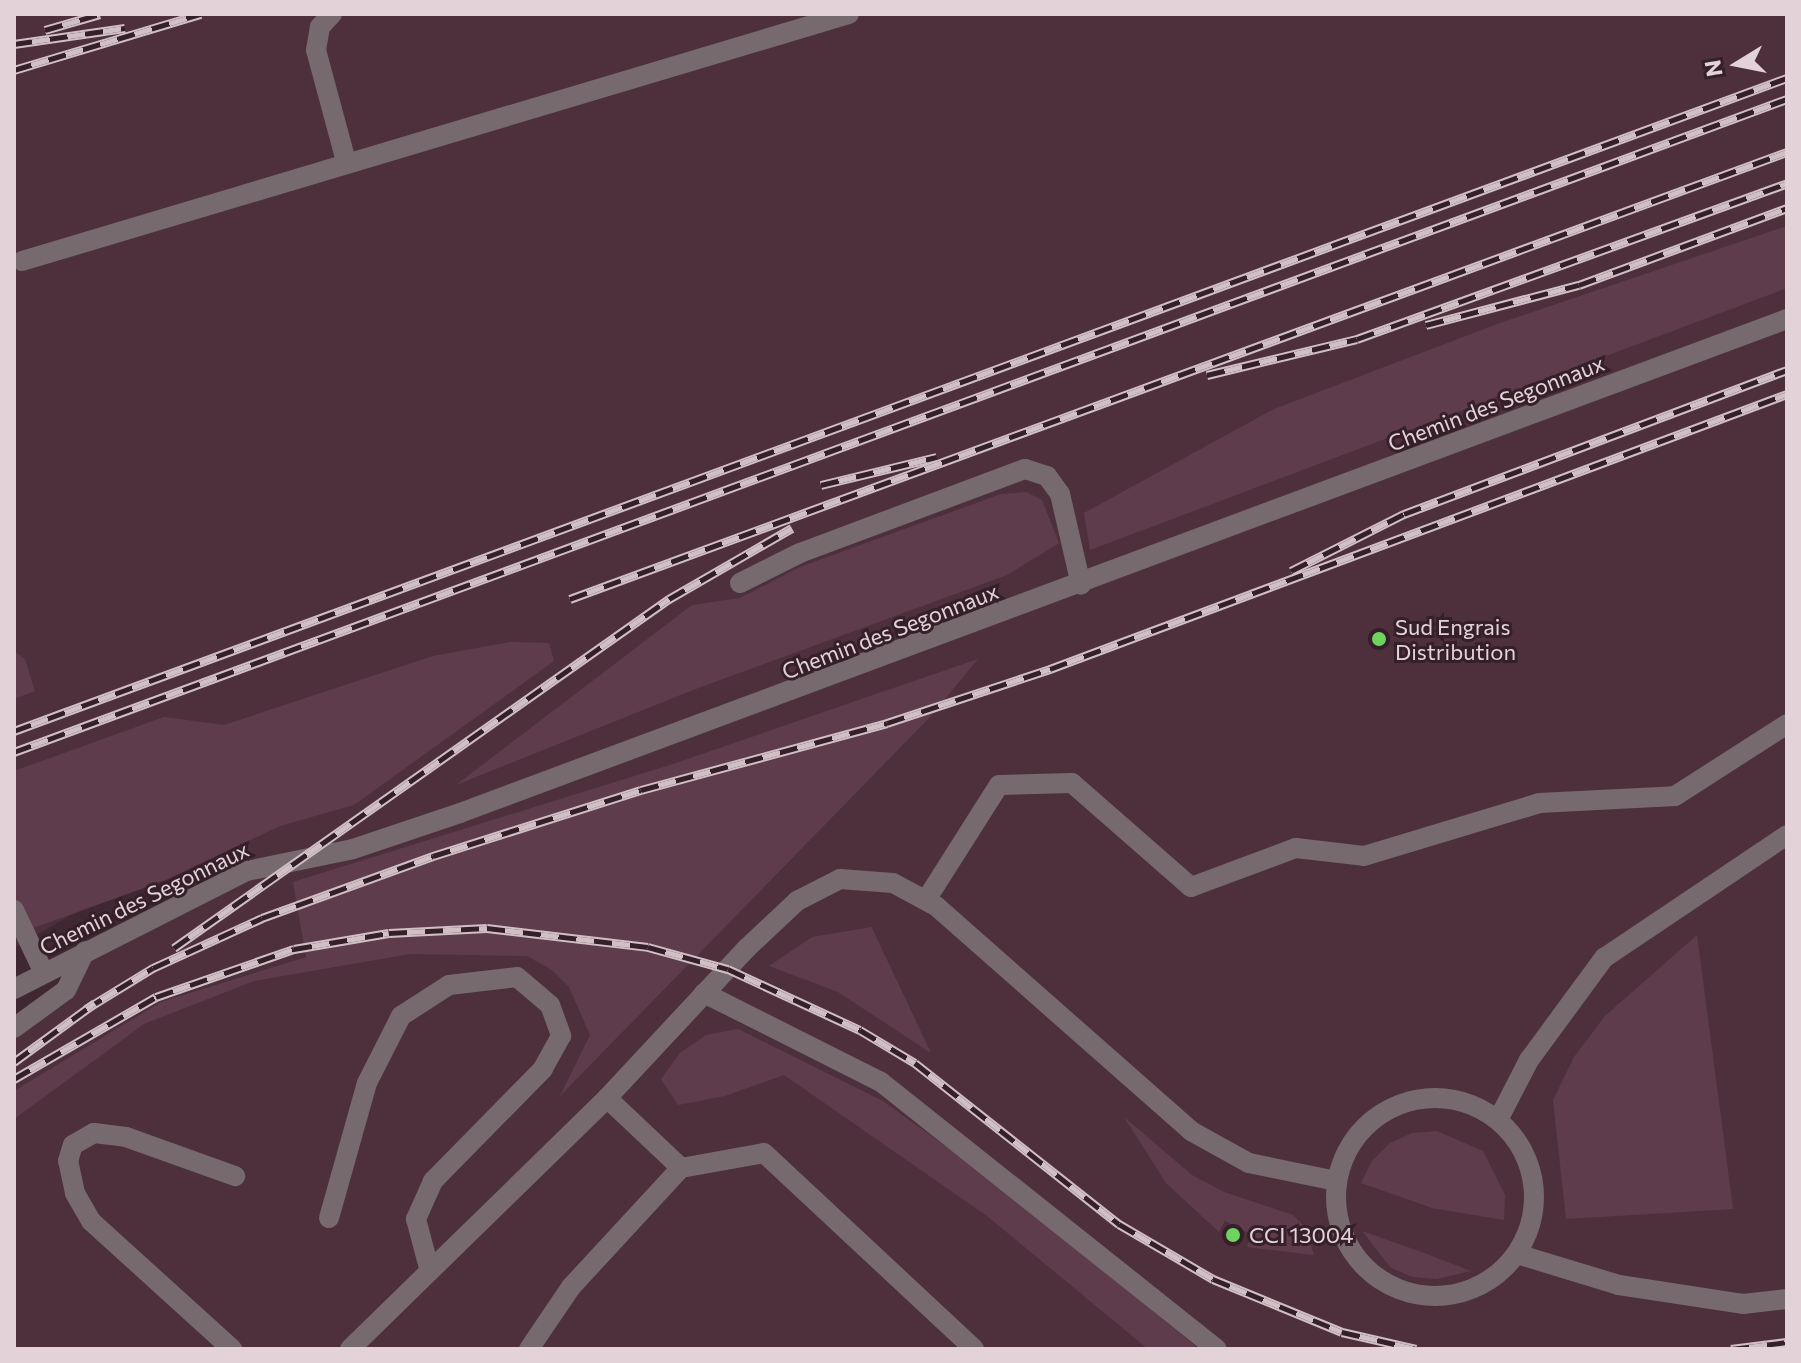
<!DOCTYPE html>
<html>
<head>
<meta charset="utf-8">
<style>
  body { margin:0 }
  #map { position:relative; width:1801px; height:1363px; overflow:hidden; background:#402833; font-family:Commissioner,sans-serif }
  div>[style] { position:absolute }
  .built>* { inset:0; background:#4e303d }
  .green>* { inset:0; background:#5f3c4c }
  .minor>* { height:20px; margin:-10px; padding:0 10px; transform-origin:10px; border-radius:10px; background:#766a6f }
  .minor>.ring { margin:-10px; padding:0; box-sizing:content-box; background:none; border:20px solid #766a6f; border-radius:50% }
  .rail>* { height:9px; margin-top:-4.5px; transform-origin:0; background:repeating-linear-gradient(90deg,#351f29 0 18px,#d0bfc5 0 36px); box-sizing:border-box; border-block:2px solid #d0bfc5 }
  .dots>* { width:22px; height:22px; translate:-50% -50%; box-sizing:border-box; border:4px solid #351f29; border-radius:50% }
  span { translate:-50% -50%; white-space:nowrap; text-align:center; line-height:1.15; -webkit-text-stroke:6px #351f29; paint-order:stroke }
  .street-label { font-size:22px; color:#e3d3d9 }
  .poi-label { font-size:22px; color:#e3d3d9 }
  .left { translate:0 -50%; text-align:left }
  .frame { position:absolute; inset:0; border:16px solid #e3d3d9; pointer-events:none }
  .north { position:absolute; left:1697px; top:24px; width:80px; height:80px; -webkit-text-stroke:6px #351f29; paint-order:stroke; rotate:260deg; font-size:22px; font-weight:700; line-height:32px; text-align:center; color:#e3d3d9 }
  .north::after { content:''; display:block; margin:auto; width:28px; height:36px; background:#e3d3d9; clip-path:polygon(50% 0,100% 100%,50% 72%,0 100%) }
</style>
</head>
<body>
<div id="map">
  <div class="built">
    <div style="clip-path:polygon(14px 14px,1787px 14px,1787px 1349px,14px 1349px,14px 1017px,248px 840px,69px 916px,14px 948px)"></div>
  </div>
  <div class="green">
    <div style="clip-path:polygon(1787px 226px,1787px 288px,1090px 550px,1084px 513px,1274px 409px,1500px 323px)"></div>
    <div style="clip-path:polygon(1026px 492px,1042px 500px,1059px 543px,1007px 575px,693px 690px,456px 785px,692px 605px,740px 598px,800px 567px,1001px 494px)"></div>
    <div style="clip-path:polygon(510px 642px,549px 643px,554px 661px,354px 805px,280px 826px,166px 880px,14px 935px,14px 771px,164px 717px,224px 725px,433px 656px)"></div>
    <div style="clip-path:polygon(14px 651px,25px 659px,35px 691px,14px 699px)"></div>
    <div style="clip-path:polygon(978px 659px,929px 718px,560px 1096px,590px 1035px,569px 987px,552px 970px,527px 956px,410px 954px,254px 981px,144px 1024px,14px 1119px,14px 1091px,161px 1002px,306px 957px,293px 882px,673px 764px)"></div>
    <div style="clip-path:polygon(872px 927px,872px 928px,931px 1053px,838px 992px,769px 966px,812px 937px)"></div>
    <div style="clip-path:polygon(1697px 935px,1733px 1209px,1566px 1219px,1553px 1100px,1574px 1057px,1605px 1016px)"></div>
    <div style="clip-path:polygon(738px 1029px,883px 1101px,992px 1180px,1199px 1349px,1148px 1349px,987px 1216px,784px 1075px,725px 1096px,678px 1105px,661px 1079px,680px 1053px,706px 1035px)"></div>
    <div style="clip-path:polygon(1124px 1117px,1192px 1175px,1224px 1192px,1293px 1215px,1305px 1227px,1314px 1255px,1247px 1247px,1250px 1234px,1225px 1221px,1219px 1232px,1166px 1183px)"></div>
    <div style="clip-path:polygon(1437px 1131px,1483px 1151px,1505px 1195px,1504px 1220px,1432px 1208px,1361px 1183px,1372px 1161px,1390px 1143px,1412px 1133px)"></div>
    <div style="clip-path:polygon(1362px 1231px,1419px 1251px,1471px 1271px,1437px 1279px,1413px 1277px,1391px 1268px)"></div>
  </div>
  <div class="minor">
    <div style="left:332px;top:14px;width:18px;rotate:133deg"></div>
    <div style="left:320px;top:27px;width:23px;rotate:100deg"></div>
    <div style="left:316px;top:50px;width:115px;rotate:74.9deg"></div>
    <div style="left:22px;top:261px;width:863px;rotate:-16.63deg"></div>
    <div style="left:740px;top:583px;width:67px;rotate:-26.6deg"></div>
    <div style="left:800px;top:553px;width:240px;rotate:-20.5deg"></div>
    <div style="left:1025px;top:469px;width:23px;rotate:18deg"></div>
    <div style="left:1047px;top:476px;width:22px;rotate:54deg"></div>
    <div style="left:1060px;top:494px;width:93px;rotate:77deg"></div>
    <div style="left:926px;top:900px;width:136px;rotate:-57.6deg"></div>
    <div style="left:999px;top:785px;width:73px;rotate:-1.6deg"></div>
    <div style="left:1072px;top:783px;width:158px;rotate:41.2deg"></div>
    <div style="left:1191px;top:887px;width:112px;rotate:-20.4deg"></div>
    <div style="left:1296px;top:848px;width:68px;rotate:6.7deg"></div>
    <div style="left:1364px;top:856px;width:183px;rotate:-16.8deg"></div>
    <div style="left:1539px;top:803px;width:136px;rotate:-2.9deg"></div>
    <div style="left:1675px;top:796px;width:133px;rotate:-32.7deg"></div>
    <div style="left:14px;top:910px;width:70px;rotate:64.5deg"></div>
    <div style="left:14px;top:989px;width:261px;rotate:-26.9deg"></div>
    <div style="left:247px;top:871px;width:108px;rotate:-11.7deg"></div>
    <div style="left:353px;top:849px;width:113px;rotate:-18.6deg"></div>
    <div style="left:460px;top:813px;width:1416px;rotate:-20.42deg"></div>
    <div style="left:704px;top:993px;width:198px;rotate:26.7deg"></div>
    <div style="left:881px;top:1082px;width:429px;rotate:38.5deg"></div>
    <div style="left:14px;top:1028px;width:64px;rotate:-36.2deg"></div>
    <div style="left:66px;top:990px;width:43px;rotate:-64deg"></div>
    <div style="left:607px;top:1098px;width:102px;rotate:43.4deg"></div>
    <div style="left:681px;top:1168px;width:84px;rotate:-10.2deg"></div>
    <div style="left:764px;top:1153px;width:287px;rotate:43deg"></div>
    <div class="ring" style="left:1336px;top:1098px;width:178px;height:178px"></div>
    <div style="left:1498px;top:1120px;width:68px;rotate:-62.7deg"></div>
    <div style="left:1529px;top:1060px;width:127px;rotate:-53.7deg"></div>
    <div style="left:1604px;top:958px;width:220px;rotate:-33.9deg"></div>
    <div style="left:329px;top:1218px;width:140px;rotate:-74.3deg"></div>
    <div style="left:367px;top:1083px;width:75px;rotate:-63.1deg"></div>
    <div style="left:401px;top:1016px;width:57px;rotate:-32.9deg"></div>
    <div style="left:449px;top:985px;width:68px;rotate:-6.7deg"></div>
    <div style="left:517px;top:977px;width:43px;rotate:40.3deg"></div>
    <div style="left:550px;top:1005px;width:33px;rotate:70deg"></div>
    <div style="left:561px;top:1036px;width:38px;rotate:119deg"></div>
    <div style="left:543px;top:1069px;width:157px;rotate:134.5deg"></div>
    <div style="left:433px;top:1181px;width:42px;rotate:114.1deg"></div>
    <div style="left:416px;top:1219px;width:51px;rotate:75.1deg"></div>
    <div style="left:1517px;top:1254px;width:107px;rotate:16.9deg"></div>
    <div style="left:1619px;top:1285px;width:125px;rotate:8.7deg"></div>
    <div style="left:1743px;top:1304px;width:44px;rotate:-6.5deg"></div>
    <div style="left:232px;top:1349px;width:190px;rotate:-137.8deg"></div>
    <div style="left:91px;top:1221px;width:32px;rotate:-120deg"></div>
    <div style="left:75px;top:1193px;width:33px;rotate:-102deg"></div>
    <div style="left:68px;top:1161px;width:17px;rotate:-73deg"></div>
    <div style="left:73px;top:1145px;width:24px;rotate:-30deg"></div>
    <div style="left:94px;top:1133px;width:32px;rotate:7deg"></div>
    <div style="left:126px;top:1137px;width:116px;rotate:19.7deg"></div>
    <div style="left:350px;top:1349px;width:359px;rotate:-44.3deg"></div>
    <div style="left:607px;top:1098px;width:205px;rotate:-47deg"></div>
    <div style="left:747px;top:948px;width:69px;rotate:-43.2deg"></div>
    <div style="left:797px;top:901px;width:48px;rotate:-27.1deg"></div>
    <div style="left:840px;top:879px;width:53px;rotate:4.3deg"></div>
    <div style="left:893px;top:883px;width:49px;rotate:28.1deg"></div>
    <div style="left:936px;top:906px;width:340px;rotate:41.4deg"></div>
    <div style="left:1191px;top:1131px;width:66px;rotate:28.9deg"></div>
    <div style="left:1249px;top:1163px;width:89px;rotate:11.7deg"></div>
    <div style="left:529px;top:1349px;width:75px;rotate:-55.9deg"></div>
    <div style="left:571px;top:1287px;width:162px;rotate:-47.3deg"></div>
  </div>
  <div class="rail">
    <div style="left:45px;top:30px;width:57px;rotate:-16.2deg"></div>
    <div style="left:14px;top:44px;width:112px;rotate:-8.2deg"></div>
    <div style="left:14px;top:70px;width:195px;rotate:-16.7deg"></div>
    <div style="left:1426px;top:325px;width:158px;rotate:-14.7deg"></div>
    <div style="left:1579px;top:285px;width:222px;rotate:-20.3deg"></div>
    <div style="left:1207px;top:375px;width:154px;rotate:-13.5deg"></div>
    <div style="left:1357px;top:339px;width:457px;rotate:-19.9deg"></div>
    <div style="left:821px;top:485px;width:119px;rotate:-13.6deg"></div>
    <div style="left:1291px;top:571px;width:127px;rotate:-26.8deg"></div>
    <div style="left:1404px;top:514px;width:409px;rotate:-20.6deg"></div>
    <div style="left:570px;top:599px;width:1296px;rotate:-20.17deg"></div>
    <div style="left:14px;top:731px;width:1889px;rotate:-20.22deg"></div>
    <div style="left:14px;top:752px;width:1889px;rotate:-20.22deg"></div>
    <div style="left:174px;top:948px;width:606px;rotate:-35.19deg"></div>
    <div style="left:669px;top:599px;width:142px;rotate:-30deg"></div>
    <div style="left:86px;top:1009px;width:79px;rotate:-31.5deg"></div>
    <div style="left:153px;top:968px;width:120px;rotate:-24.6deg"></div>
    <div style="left:262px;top:918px;width:182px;rotate:-19.9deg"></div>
    <div style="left:433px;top:856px;width:218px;rotate:-17.6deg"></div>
    <div style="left:641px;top:790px;width:255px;rotate:-15.2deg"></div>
    <div style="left:887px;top:723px;width:172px;rotate:-18.3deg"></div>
    <div style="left:1050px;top:669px;width:787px;rotate:-20.46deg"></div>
    <div style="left:14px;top:1062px;width:100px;rotate:-36.1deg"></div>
    <div style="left:14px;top:1079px;width:164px;rotate:-30deg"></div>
    <div style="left:156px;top:997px;width:146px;rotate:-19.2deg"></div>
    <div style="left:294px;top:949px;width:96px;rotate:-9.6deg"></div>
    <div style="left:389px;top:933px;width:98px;rotate:-2.9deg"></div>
    <div style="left:487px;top:928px;width:162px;rotate:6.7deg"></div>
    <div style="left:648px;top:947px;width:83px;rotate:15.4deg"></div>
    <div style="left:728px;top:969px;width:145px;rotate:24.8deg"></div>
    <div style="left:860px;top:1030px;width:64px;rotate:31deg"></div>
    <div style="left:915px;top:1063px;width:260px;rotate:38.3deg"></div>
    <div style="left:1119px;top:1224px;width:109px;rotate:30.3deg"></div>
    <div style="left:1213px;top:1279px;width:139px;rotate:22.3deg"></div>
    <div style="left:1342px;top:1332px;width:76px;rotate:12.9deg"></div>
    <div style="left:1731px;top:1349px;width:56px;rotate:-7.1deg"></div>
  </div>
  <div class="dots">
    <div style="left:1379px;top:639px;background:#6ed360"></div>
    <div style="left:1233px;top:1235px;background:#6ed360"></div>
  </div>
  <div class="street-label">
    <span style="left:1496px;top:403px;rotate:-21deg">Chemin des Segonnaux</span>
    <span style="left:890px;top:631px;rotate:-21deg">Chemin des Segonnaux</span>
    <span style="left:144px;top:898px;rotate:-26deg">Chemin des Segonnaux</span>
  </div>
  <div class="poi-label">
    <span class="left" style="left:1395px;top:639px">Sud Engrais<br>Distribution</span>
    <span class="left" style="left:1249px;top:1235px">CCI 13004</span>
  </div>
  <div class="frame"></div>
  <div class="north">N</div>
</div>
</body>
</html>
